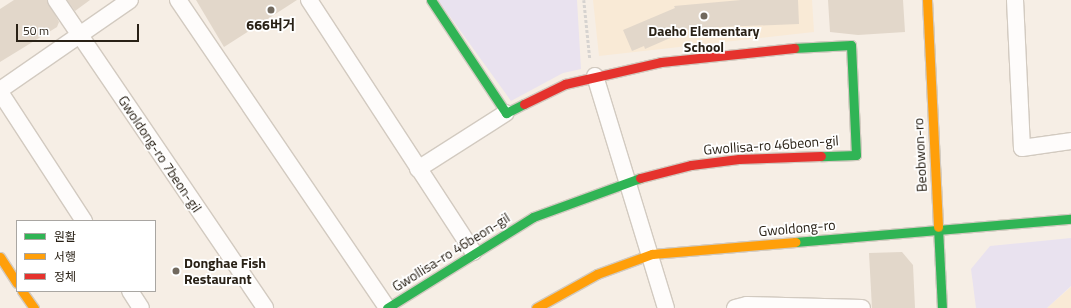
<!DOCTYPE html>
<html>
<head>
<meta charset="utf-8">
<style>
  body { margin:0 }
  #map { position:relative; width:1071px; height:308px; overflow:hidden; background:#f6eee5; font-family:"Titillium Web","Noto Sans KR",sans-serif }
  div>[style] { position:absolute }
  .built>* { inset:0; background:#f9ead6 }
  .green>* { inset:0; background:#e9e2ef }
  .building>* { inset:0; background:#e2d7ca }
  .path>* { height:2.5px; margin-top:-1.25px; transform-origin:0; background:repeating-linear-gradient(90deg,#d6d3d0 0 3px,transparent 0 5px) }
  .roads { filter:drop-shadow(1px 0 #d2cac0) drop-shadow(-1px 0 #d2cac0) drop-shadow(0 1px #d2cac0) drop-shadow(0 -1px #d2cac0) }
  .street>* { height:16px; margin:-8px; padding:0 8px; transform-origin:8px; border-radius:8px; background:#fefcfb }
  .fast>* { height:9px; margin:-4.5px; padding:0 4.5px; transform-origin:4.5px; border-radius:4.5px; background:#30b455 }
  .slow>* { height:9px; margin:-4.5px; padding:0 4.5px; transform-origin:4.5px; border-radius:4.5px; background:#ff9f0a }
  .jam>* { height:9px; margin:-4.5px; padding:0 4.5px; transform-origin:4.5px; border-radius:4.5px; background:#e5322d }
  .dots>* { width:11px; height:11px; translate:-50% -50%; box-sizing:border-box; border:2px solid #fff; border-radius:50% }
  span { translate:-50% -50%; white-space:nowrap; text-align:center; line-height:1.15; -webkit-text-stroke:3.5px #fff; paint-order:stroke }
  .poi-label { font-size:14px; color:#292116; font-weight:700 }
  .left { translate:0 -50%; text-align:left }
  .street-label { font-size:14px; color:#292116 }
  .legend { position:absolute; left:16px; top:220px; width:140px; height:72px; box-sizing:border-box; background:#fff; border:1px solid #a9a6a2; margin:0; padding:5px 7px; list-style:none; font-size:12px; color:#292116 }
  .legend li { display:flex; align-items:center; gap:8px; height:20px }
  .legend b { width:20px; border:1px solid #a9a6a2 }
  .scale { position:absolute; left:16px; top:24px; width:123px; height:18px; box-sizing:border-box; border:2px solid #292116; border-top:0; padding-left:5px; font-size:12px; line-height:14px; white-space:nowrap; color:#292116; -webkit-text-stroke:3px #fff; paint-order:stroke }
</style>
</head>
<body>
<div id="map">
  <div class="built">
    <div style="clip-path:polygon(593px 0,812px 0,814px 32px,599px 56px)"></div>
    <div style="clip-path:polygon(1071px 287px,1071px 308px,1047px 308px)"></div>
  </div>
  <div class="green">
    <div style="clip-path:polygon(438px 0,577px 0,581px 69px,563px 73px,511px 101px)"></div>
    <div style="clip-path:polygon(1071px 238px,1071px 286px,1047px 308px,976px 308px,971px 269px,990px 246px)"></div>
  </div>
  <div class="building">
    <div style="clip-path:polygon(14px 0,47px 0,59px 22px,57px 27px,0 62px,0 9px)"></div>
    <div style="clip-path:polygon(67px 0,90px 0,75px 11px)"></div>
    <div style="clip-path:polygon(196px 0,297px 0,224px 47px)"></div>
    <div style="clip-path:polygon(741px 0,798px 0,799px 24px,693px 28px,645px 49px,644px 46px,632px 51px,623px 30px,675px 8px,674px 6px)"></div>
    <div style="clip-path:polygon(828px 0,903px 0,905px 32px,858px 35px,830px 32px)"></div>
    <div style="clip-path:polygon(902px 252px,913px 265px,915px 308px,872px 308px,869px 253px)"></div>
  </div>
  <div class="path">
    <div style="left:584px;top:0;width:59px;rotate:84.2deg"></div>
  </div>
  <div class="roads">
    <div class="street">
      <div style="left:56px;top:0;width:372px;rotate:55.8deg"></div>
      <div style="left:178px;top:0;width:372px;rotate:55.8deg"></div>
      <div style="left:309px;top:0;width:301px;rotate:56.9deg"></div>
      <div style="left:1015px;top:0;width:148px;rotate:87.3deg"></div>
      <div style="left:1022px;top:148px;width:49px;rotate:-8.1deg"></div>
      <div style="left:595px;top:76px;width:243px;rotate:73deg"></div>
      <div style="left:0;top:90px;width:158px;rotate:-34.7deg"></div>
      <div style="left:0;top:92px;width:154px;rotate:56.9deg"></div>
      <div style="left:418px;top:169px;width:104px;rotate:-32.5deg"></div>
      <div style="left:130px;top:291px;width:20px;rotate:57deg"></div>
      <div style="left:735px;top:308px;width:12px;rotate:-14deg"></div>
      <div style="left:747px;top:305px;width:115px;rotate:1.5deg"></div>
    </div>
    <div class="fast">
      <div style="left:431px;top:0;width:136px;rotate:56.4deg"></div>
      <div style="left:506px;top:113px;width:20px;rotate:-27deg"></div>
      <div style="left:794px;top:48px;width:57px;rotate:-3deg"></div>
      <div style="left:851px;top:45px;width:110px;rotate:87.4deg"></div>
      <div style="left:856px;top:155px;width:35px;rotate:178deg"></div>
      <div style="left:938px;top:227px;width:81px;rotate:87.2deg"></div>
      <div style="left:795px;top:242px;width:277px;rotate:-4.8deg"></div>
      <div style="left:387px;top:308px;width:172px;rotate:-31.9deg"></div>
      <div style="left:533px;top:217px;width:114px;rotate:-20deg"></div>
    </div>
    <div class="slow">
      <div style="left:927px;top:0;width:227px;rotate:87.2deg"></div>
      <div style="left:0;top:257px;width:31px;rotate:57deg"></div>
      <div style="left:22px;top:291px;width:21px;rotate:55deg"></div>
      <div style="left:536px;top:308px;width:70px;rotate:-29.1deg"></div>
      <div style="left:597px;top:274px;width:59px;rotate:-20deg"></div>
      <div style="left:652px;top:254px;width:144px;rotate:-4.8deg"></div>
    </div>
    <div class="jam">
      <div style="left:524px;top:104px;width:46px;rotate:-26deg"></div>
      <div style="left:565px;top:84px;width:98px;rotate:-12.9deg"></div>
      <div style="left:661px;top:62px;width:134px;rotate:-6deg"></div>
      <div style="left:640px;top:178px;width:53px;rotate:-14.3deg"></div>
      <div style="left:691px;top:165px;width:48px;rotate:-7.1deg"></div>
      <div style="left:739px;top:159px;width:82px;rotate:-2.1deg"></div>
    </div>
  </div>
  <div class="dots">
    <div style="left:271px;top:10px;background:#71695e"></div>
    <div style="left:704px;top:16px;background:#71695e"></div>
    <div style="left:176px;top:271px;background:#71695e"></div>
  </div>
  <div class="poi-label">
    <span style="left:271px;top:25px">666버거</span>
    <span style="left:704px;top:39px">Daeho Elementary<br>School</span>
    <span class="left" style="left:184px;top:271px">Donghae Fish<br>Restaurant</span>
  </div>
  <div class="street-label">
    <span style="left:771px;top:145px;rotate:-4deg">Gwollisa-ro 46beon-gil</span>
    <span style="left:160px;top:154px;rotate:56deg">Gwoldong-ro 7beon-gil</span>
    <span style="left:920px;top:155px;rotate:-93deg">Beobwon-ro</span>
    <span style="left:797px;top:228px;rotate:-5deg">Gwoldong-ro</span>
    <span style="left:451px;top:252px;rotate:-32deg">Gwollisa-ro 46beon-gil</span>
  </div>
  <ul class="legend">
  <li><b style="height:5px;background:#30b455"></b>원활</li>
  <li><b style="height:5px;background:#ff9f0a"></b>서행</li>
  <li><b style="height:5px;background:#e5322d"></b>정체</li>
  </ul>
  <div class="scale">50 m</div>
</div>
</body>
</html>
